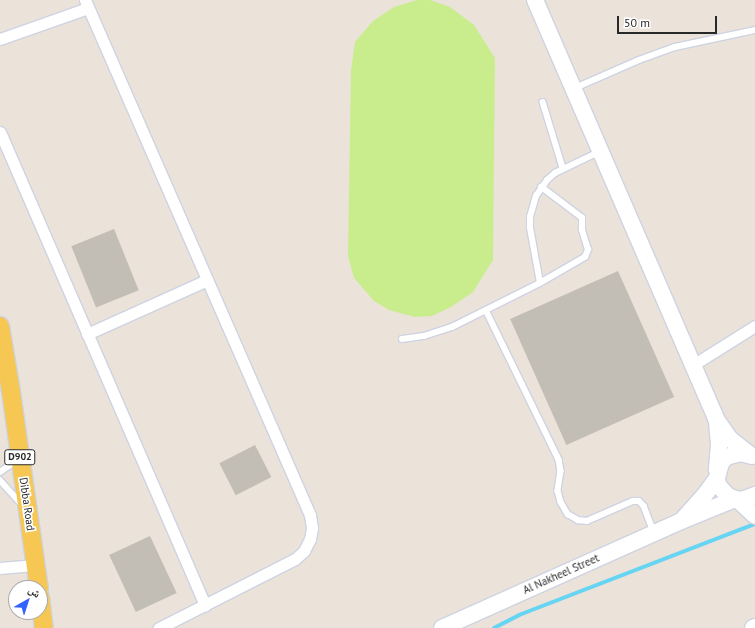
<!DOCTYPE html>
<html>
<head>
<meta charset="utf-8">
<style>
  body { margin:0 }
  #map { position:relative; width:755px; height:628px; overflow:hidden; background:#ebe2d9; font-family:"PT Sans","Noto Naskh Arabic",sans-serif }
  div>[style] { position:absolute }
  .pitch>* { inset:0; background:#c9ed8d }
  .stream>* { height:4px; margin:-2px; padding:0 2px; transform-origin:2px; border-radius:2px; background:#66d4f3 }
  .building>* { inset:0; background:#c2bdb5; transform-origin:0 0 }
  .roads { filter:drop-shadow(1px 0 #ced3e2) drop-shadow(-1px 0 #ced3e2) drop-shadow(0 1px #ced3e2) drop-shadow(0 -1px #ced3e2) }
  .lane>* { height:5.5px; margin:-2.75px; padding:0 2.75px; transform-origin:2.75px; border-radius:2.75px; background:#fff }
  .street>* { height:11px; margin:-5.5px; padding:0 5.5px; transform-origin:5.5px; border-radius:5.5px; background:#fff }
  .secondary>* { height:16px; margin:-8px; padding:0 8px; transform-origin:8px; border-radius:8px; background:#fff }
  .primary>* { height:18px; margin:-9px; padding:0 9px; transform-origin:9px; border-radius:9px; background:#f6c853 }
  span { translate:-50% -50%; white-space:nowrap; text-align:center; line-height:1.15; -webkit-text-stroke:3.5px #fff; paint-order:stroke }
  .shield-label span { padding:1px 3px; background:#fff; border:1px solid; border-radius:3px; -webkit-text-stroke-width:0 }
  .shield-label { font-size:10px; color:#282828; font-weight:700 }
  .street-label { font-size:11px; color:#282828 }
  .north { position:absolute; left:8px; top:580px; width:40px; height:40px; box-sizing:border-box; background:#fff; border:1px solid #a9a9a9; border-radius:50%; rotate:39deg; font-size:11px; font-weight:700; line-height:16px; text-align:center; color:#282828 }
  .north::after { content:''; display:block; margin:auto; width:14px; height:18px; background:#3262ff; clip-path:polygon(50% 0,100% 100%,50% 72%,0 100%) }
  .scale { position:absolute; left:617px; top:16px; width:100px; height:18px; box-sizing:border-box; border:2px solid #282828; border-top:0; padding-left:5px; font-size:12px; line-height:14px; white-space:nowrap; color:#282828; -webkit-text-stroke:3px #fff; paint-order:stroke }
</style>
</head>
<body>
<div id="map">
  <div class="pitch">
    <div style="clip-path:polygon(417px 0,430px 0,450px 7px,474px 25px,495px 58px,493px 260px,473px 292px,451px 307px,432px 316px,415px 317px,389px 310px,374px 301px,354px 278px,348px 256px,351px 70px,355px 42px,373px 21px,394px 7px)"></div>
  </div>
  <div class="stream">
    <div style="left:494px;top:628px;width:28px;rotate:-27deg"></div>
    <div style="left:519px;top:615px;width:253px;rotate:-21.1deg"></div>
  </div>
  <div class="building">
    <div style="left:114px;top:229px;width:66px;height:46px;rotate:68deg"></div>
    <div style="left:618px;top:271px;width:138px;height:118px;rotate:66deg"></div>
    <div style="left:255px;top:445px;width:36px;height:40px;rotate:63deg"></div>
    <div style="left:150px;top:536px;width:63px;height:45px;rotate:65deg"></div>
  </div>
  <div class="roads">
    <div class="lane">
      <div style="left:575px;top:88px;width:70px;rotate:-23.6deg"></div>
      <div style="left:639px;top:60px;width:38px;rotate:-20deg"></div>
      <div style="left:675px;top:47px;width:82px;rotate:-12deg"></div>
      <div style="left:543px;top:102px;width:69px;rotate:73.1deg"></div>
      <div style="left:540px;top:283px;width:56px;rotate:-100.3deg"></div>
      <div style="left:530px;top:228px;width:11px;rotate:-90deg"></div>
      <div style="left:530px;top:217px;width:22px;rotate:-74deg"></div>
      <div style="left:536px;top:196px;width:19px;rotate:-55deg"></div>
      <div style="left:547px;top:180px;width:11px;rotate:-41deg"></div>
      <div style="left:555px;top:173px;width:49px;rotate:-25.5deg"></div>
      <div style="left:486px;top:310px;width:167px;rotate:64deg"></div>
      <div style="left:559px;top:460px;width:11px;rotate:80deg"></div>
      <div style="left:561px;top:471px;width:20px;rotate:99deg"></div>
      <div style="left:558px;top:491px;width:11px;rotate:75deg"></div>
      <div style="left:561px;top:502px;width:14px;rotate:60deg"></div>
      <div style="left:568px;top:514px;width:12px;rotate:31deg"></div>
      <div style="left:578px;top:520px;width:9px;rotate:6deg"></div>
      <div style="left:587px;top:521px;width:50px;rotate:-23.5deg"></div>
      <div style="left:633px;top:501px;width:6px"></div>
      <div style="left:639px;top:501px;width:7px;rotate:45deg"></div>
      <div style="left:644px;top:506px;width:28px;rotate:69deg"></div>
      <div style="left:402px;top:339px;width:22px;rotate:-8deg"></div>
      <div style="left:424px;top:336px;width:29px;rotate:-18deg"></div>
      <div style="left:452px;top:327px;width:98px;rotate:-26.6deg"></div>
      <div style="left:540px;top:283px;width:52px;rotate:-30deg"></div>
      <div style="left:585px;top:257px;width:8px;rotate:-67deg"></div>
      <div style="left:588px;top:250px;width:21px;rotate:-107deg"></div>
      <div style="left:582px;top:230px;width:12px;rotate:-90deg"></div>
      <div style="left:582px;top:218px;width:51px;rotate:-142.9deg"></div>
      <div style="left:0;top:472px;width:14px;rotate:-34deg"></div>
      <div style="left:12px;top:464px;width:7px;rotate:-56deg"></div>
      <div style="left:0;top:480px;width:31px;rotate:48deg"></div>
    </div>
    <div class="street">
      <div style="left:85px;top:0;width:562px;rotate:66.4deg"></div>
      <div style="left:310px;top:515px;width:13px;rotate:81deg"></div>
      <div style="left:312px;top:528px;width:11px;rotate:100deg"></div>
      <div style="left:310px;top:539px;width:13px;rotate:117deg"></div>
      <div style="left:304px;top:551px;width:12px;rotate:138deg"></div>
      <div style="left:295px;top:559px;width:153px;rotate:153.1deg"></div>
      <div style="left:0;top:39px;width:93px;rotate:-19.4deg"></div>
      <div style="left:0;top:132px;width:516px;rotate:66.57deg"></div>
      <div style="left:87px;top:334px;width:132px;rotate:-24.2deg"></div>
      <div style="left:693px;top:365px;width:73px;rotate:-32.2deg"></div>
      <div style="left:0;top:568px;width:36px;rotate:-5deg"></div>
    </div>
    <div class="secondary">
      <div style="left:535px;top:0;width:456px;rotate:66.6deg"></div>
      <div style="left:716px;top:419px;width:24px;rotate:55deg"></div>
      <div style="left:730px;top:439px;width:24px;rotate:38deg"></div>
      <div style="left:717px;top:422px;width:23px;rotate:85deg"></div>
      <div style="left:719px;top:445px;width:25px;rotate:95deg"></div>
      <div style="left:752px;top:456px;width:11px;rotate:-165deg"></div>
      <div style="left:741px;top:453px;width:16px;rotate:165deg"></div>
      <div style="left:726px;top:457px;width:8px;rotate:130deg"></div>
      <div style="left:721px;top:463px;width:16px;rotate:105deg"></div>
      <div style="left:717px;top:478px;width:7px;rotate:82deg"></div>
      <div style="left:718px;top:485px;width:15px;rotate:48deg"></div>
      <div style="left:728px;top:496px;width:11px;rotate:22deg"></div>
      <div style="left:738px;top:500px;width:7px;rotate:-8deg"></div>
      <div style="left:745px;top:499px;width:11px;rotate:-22deg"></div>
      <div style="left:738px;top:500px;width:23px;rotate:43deg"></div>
      <div style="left:684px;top:518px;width:30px;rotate:-48deg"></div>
      <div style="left:704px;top:496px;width:22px;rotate:-54deg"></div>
      <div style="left:442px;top:628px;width:262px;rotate:-24.1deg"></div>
      <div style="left:681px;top:521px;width:58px;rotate:-22.2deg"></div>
      <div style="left:753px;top:628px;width:2px;rotate:-27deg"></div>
    </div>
    <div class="primary">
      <div style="left:0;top:326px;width:67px;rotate:80.5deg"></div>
      <div style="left:11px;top:392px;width:198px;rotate:81.9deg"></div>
      <div style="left:40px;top:597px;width:31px;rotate:83deg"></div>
    </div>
  </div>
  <div class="shield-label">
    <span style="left:20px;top:457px">D902</span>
  </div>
  <div class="street-label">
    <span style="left:27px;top:504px;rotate:82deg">Dibba Road</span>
    <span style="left:561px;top:574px;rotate:-24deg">Al Nakheel Street</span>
  </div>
  <div class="north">ش</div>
  <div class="scale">50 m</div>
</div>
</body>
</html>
